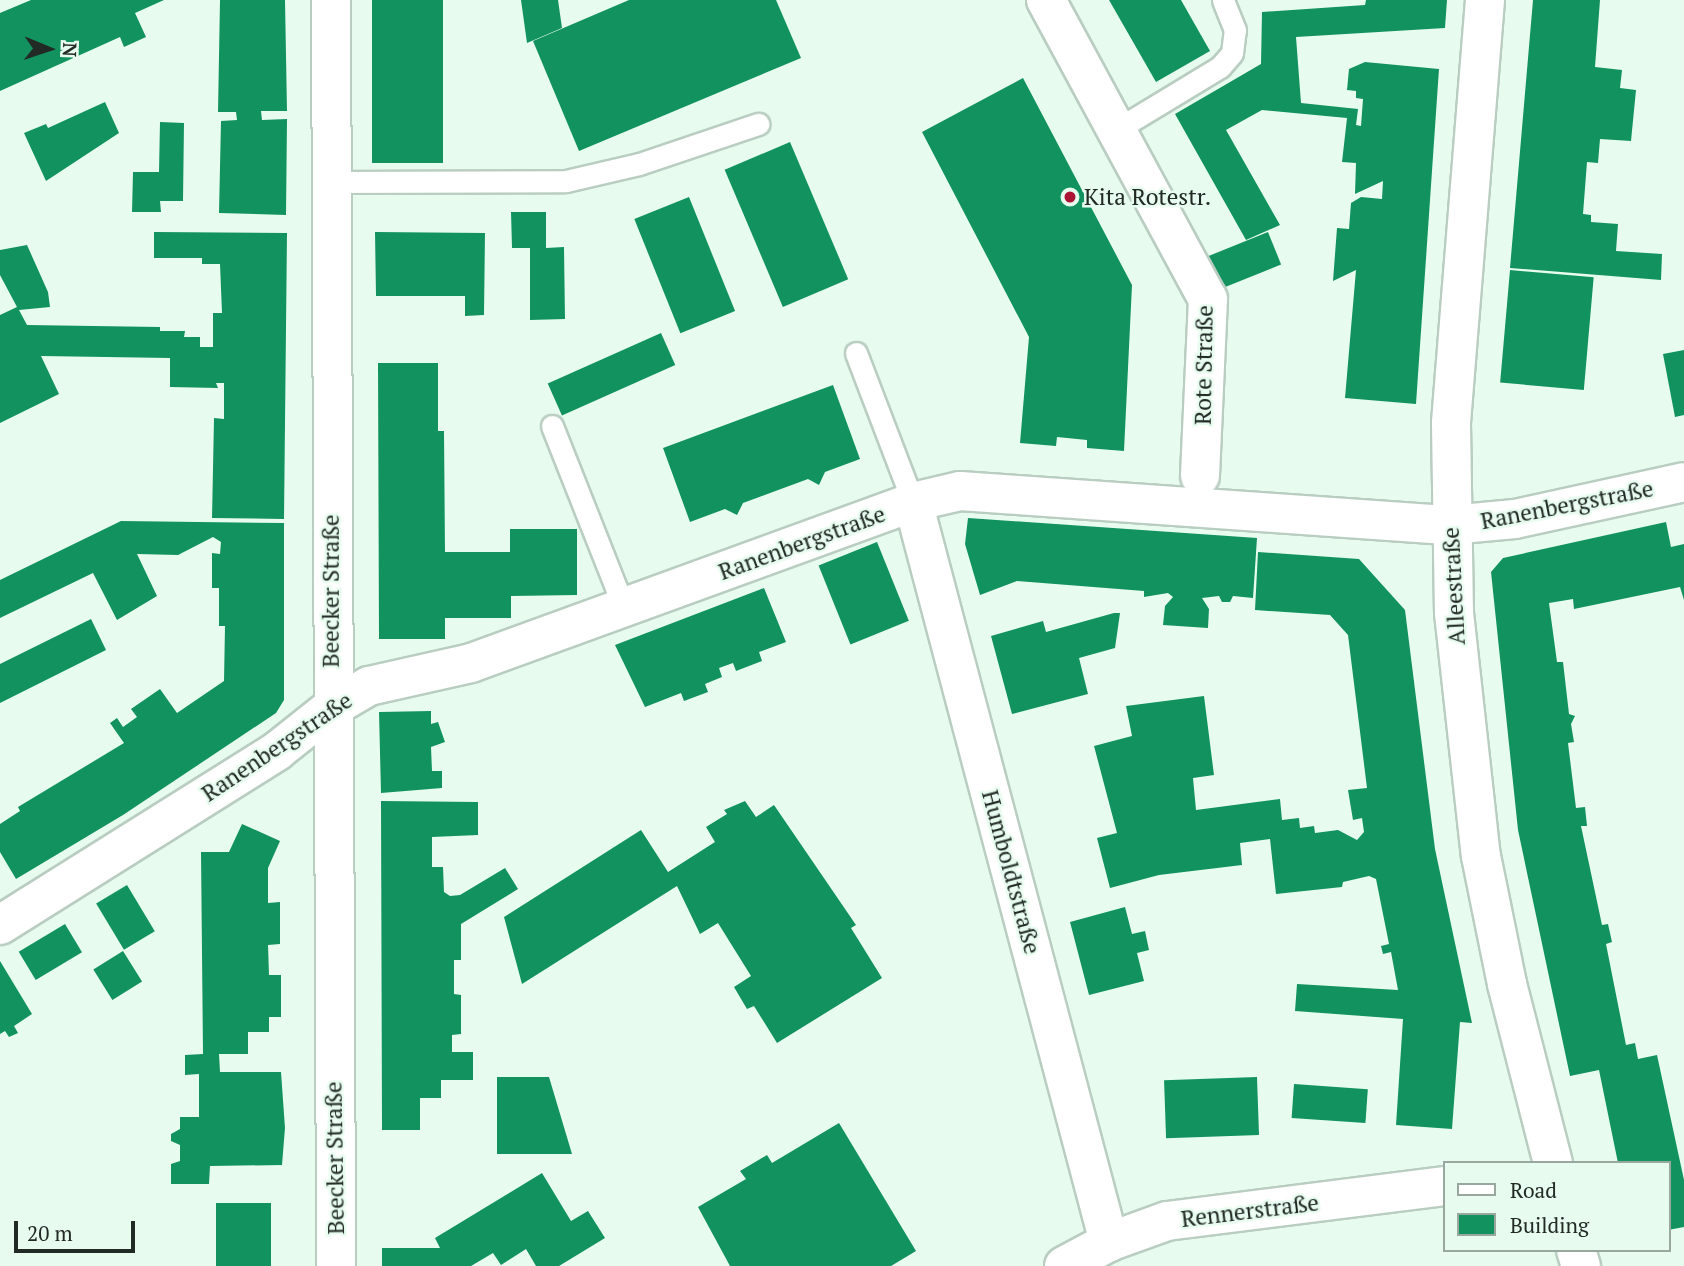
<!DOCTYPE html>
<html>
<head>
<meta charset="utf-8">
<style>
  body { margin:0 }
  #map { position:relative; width:1684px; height:1266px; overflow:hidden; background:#e7fcef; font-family:"PT Serif",serif }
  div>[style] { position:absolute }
  .building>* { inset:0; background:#12925f; transform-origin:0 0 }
  .roads { filter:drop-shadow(2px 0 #b9cdc1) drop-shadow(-2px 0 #b9cdc1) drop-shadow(0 2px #b9cdc1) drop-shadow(0 -2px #b9cdc1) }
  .service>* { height:21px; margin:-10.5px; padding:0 10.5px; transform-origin:10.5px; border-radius:10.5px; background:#fff }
  .minor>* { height:38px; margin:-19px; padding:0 19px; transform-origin:19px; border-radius:19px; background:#fff }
  .tertiary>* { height:38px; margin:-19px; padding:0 19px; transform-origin:19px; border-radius:19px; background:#fff }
  .dots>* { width:19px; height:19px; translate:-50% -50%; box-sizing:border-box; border:4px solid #e7fcef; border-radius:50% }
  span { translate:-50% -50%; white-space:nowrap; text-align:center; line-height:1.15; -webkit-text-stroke:5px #e7fcef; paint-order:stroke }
  .poi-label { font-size:23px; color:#222a25 }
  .left { translate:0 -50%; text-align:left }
  .street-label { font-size:23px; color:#222a25 }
  .legend { position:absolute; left:1443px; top:1161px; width:228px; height:91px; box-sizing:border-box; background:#e7fcef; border:2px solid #98a89e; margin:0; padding:9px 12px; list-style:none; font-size:21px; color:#222a25 }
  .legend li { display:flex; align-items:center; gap:14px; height:35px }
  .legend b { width:35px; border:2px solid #98a89e }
  .north { position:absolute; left:14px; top:14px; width:70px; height:70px; -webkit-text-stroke:5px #e7fcef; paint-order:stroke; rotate:92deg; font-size:19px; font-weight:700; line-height:28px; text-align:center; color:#222a25 }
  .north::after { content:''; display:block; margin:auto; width:24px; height:32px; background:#222a25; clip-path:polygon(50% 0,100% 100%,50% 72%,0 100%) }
  .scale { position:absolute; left:14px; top:1221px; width:121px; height:32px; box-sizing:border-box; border:4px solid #222a25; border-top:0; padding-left:9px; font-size:21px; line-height:24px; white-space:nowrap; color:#222a25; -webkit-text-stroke:5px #e7fcef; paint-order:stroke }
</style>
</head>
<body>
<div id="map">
  <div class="building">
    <div style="clip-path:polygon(31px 0,164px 0,135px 13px,146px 37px,124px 47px,120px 37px,0 91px,0 13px)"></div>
    <div style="clip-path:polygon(220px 0,285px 0,287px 111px,261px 111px,262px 120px,287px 119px,286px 215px,219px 213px,221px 121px,237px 120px,236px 112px,218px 112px)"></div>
    <div style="left:372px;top:0;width:71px;height:163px"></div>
    <div style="clip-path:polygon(521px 0,558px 0,562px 28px,527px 43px)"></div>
    <div style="clip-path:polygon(629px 0,776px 0,801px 58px,579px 151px,533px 41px)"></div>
    <div style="clip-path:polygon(1109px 0,1181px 0,1210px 51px,1156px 82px)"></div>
    <div style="clip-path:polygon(1366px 0,1447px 0,1445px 28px,1296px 37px,1301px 103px,1358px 109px,1356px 125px,1361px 126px,1363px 99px,1356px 98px,1356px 91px,1347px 90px,1349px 69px,1365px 62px,1439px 69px,1416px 404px,1345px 398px,1356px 270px,1333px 281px,1337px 228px,1349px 229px,1351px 203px,1361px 197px,1382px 199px,1383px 181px,1355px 194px,1356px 163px,1342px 162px,1347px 118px,1262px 110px,1226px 130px,1280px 225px,1246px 240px,1175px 114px,1261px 64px,1262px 12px,1365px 5px)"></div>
    <div style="clip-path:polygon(1533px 0,1600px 0,1595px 67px,1622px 70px,1620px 88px,1636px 90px,1631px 141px,1600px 139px,1598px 163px,1587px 162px,1583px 214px,1591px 215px,1591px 222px,1618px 224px,1616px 251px,1662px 254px,1661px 280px,1510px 268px)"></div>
    <div style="clip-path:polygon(1023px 78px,1132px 285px,1124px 451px,1087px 448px,1087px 440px,1057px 437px,1056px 446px,1020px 443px,1029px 337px,922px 132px)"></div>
    <div style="clip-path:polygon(105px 102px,119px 133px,46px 181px,24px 133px,46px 124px,48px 128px)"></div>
    <div style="clip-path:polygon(160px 122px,184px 123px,183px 201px,160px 201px,161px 212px,132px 212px,133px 172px,159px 172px)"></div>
    <div style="left:790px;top:142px;width:149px;height:71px;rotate:67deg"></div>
    <div style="left:689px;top:197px;width:123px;height:59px;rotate:68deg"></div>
    <div style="clip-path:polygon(511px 212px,546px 212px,546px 248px,564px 247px,565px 319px,530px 320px,530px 248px,512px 248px)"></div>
    <div style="clip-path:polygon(154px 232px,287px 233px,284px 519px,212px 518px,214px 418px,224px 419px,224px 383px,216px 383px,218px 388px,170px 387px,170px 358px,41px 356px,59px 394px,0 423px,0 315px,17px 307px,0 275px,0 250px,27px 245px,48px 292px,50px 307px,19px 310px,27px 325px,160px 327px,160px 331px,185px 331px,184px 337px,200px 337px,200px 347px,213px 347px,213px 313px,222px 313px,220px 264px,202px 264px,202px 258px,154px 258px)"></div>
    <div style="clip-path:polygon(375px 232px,485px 233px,484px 315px,465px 316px,465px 296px,376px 296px)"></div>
    <div style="left:1268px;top:232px;width:35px;height:75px;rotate:68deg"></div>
    <div style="left:1510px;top:270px;width:84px;height:113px;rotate:5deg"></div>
    <div style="left:661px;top:333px;width:35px;height:124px;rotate:66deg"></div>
    <div style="clip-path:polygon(1684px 350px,1684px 415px,1675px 417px,1663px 354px)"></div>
    <div style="clip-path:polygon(378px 363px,438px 363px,438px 431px,444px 431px,445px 552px,510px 552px,510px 529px,577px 529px,577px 595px,511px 596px,511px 618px,445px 618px,445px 639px,379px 639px)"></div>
    <div style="clip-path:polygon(833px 385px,860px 459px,825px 472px,819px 485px,808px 479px,743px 503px,737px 515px,725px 509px,690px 522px,663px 448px)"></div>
    <div style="clip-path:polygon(968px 518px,1257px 538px,1253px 598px,1233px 596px,1230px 602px,1222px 602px,1219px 596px,1202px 598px,1209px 609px,1208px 628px,1163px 625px,1165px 606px,1173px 597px,1168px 593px,1144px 597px,1144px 591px,1017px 581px,980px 595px,965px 544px)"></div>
    <div style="clip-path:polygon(121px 521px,284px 523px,284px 700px,276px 713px,123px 815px,16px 879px,0 852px,0 824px,20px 811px,18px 807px,124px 743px,110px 723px,117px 718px,123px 727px,137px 717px,131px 709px,160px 689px,177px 713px,224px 681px,225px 626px,219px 626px,219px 588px,212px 588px,212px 553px,220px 554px,221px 542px,213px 537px,178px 555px,137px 554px,157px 596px,117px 620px,93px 573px,0 618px,0 580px)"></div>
    <div style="clip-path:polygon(1666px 522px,1671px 547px,1684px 544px,1684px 600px,1680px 587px,1574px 609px,1573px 599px,1549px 603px,1557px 662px,1563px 662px,1569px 714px,1575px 716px,1571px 724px,1574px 742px,1568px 743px,1576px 808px,1585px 807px,1587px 826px,1581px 826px,1602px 925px,1608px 924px,1612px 942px,1606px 944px,1626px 1045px,1635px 1043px,1638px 1059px,1657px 1055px,1684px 1180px,1684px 1227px,1668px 1230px,1668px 1163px,1618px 1163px,1599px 1070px,1570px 1076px,1518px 830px,1491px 572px,1503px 558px)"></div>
    <div style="left:877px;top:542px;width:85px;height:63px;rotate:68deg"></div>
    <div style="clip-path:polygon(1258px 552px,1359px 559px,1405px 610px,1435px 849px,1472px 1023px,1460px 1022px,1452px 1129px,1396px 1125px,1403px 1019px,1295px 1011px,1297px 984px,1398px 990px,1391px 952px,1383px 954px,1381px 946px,1389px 944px,1376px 879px,1369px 876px,1343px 882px,1342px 887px,1276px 894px,1270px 839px,1240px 843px,1242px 865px,1159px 875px,1110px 888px,1097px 838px,1117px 833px,1094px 746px,1132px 736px,1126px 706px,1204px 696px,1214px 775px,1193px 778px,1196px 810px,1280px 799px,1282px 820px,1299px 818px,1300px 828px,1314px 826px,1315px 833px,1338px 830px,1357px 840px,1364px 832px,1362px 818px,1353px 820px,1348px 790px,1367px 788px,1348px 635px,1330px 615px,1255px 610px)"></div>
    <div style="clip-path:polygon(764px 588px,786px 642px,759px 652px,762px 661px,736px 671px,733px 663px,719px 668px,722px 677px,705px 684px,708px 692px,684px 701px,681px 693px,645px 707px,615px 645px)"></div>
    <div style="clip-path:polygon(1114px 613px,1120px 613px,1115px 648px,1079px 658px,1088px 694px,1012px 714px,991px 636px,1043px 621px,1046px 632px)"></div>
    <div style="clip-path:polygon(91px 619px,106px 650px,0 703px,0 664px)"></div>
    <div style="clip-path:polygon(431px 711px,431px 724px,438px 722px,445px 742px,431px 747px,432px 771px,442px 771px,442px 788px,381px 793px,379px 712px)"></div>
    <div style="clip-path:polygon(381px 801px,478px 802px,478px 835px,432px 837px,432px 867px,443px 867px,444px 892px,450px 896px,460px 895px,505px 868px,518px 889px,461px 924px,461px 960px,454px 960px,454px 994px,461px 995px,461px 1034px,452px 1035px,452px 1052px,473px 1052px,473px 1080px,441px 1080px,441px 1098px,420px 1098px,420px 1130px,382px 1130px)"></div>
    <div style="clip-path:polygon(745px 801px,756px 817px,774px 805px,856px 925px,851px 928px,882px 978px,777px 1043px,754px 1006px,747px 1009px,734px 987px,751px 976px,718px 923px,700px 934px,677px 886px,522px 984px,504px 917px,641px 830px,668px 872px,715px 842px,706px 827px,727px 814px,724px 810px)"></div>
    <div style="clip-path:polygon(242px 824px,280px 841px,268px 868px,268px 903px,280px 902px,280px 944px,268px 945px,269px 975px,281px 975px,281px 1017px,269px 1017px,269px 1032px,248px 1032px,248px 1054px,219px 1054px,220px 1072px,281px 1072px,285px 1128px,282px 1165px,210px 1166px,209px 1184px,171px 1184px,171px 1164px,180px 1161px,180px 1145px,171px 1141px,171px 1134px,180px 1129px,180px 1117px,199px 1117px,199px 1074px,185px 1075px,185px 1055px,203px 1054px,201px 852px,229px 852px)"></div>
    <div style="left:127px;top:885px;width:54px;height:36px;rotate:59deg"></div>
    <div style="clip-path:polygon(1125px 907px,1132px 934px,1145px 931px,1149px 950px,1137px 953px,1144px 981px,1089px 995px,1070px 922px)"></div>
    <div style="left:65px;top:924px;width:33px;height:54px;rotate:59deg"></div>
    <div style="left:123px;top:951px;width:36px;height:35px;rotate:58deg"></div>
    <div style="clip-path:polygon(0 961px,32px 1014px,14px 1026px,18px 1033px,9px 1037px,5px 1031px,0 1034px)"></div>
    <div style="clip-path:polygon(497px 1077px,549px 1077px,572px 1154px,497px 1154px)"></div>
    <div style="left:1257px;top:1077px;width:58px;height:93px;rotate:88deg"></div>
    <div style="left:1294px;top:1084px;width:74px;height:34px;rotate:4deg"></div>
    <div style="clip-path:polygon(839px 1123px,916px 1251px,891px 1266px,730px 1266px,698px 1207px,746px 1179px,740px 1171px,767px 1155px,772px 1163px)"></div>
    <div style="clip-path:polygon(542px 1173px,571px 1221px,588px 1211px,605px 1238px,559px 1266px,536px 1266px,526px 1249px,501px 1265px,493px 1253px,471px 1266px,382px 1266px,382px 1248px,440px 1248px,435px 1238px)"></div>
    <div style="left:271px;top:1203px;width:63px;height:55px;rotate:90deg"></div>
  </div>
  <div class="roads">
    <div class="service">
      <div style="left:1116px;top:130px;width:122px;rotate:-31.2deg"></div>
      <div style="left:1220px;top:67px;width:18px;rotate:-49deg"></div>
      <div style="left:1232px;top:53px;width:23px;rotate:-83deg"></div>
      <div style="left:1235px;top:30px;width:32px;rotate:-112deg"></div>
      <div style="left:331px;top:182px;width:235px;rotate:-0.2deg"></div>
      <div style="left:566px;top:181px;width:75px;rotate:-13.1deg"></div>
      <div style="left:639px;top:164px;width:126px;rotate:-18.6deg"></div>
      <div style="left:856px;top:353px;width:160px;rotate:69.1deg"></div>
      <div style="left:552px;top:426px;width:196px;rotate:68.4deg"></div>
    </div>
    <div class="minor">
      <div style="left:331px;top:0;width:1266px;rotate:89.77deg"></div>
      <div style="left:1046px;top:0;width:340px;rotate:61.6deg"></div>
      <div style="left:1208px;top:299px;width:177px;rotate:92.6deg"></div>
      <div style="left:913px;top:502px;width:766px;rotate:75.17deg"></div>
      <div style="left:0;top:925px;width:327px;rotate:-32.1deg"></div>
      <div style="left:277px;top:751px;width:69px;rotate:-38.5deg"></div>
      <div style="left:331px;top:708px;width:44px;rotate:-30.1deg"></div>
      <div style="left:369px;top:686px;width:105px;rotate:-12.7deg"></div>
      <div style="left:471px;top:663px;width:470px;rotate:-20deg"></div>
      <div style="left:913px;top:502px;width:48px;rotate:-13.2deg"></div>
      <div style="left:960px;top:491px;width:491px;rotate:4deg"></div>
      <div style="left:1450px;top:525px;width:65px;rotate:-5.3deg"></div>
      <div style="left:1515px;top:519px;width:173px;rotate:-12.3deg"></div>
      <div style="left:1064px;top:1266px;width:51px;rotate:-28.1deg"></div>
      <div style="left:1109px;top:1242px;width:62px;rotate:-19.9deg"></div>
      <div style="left:1167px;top:1221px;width:279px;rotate:-7.2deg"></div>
    </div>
    <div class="tertiary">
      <div style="left:1485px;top:0;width:424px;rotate:94.6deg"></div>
      <div style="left:1451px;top:423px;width:190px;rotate:89.1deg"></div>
      <div style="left:1454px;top:613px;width:244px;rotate:83.7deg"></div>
      <div style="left:1481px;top:856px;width:131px;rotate:78.5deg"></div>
      <div style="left:1507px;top:984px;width:185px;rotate:75.6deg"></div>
      <div style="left:1576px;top:1250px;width:17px;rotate:73deg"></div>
    </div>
  </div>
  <div class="dots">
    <div style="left:1070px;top:197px;background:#ab1533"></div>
  </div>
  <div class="poi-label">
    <span class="left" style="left:1084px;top:197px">Kita Rotestr.</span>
  </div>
  <div class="street-label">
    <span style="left:1204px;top:365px;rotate:-89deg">Rote Straße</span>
    <span style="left:1567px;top:505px;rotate:-11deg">Ranenbergstraße</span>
    <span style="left:802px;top:543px;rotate:-20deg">Ranenbergstraße</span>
    <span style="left:1454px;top:586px;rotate:-93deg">Alleestraße</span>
    <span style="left:331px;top:591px;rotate:-90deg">Beecker Straße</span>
    <span style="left:277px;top:747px;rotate:-34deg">Ranenbergstraße</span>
    <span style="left:1011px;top:872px;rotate:75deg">Humboldtstraße</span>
    <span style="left:335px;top:1158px;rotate:-91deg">Beecker Straße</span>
    <span style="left:1250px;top:1211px;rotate:-7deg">Rennerstraße</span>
  </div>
  <ul class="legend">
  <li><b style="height:9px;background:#fff"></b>Road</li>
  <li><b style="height:19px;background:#12925f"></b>Building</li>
  </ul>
  <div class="north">N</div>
  <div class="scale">20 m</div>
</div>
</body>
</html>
